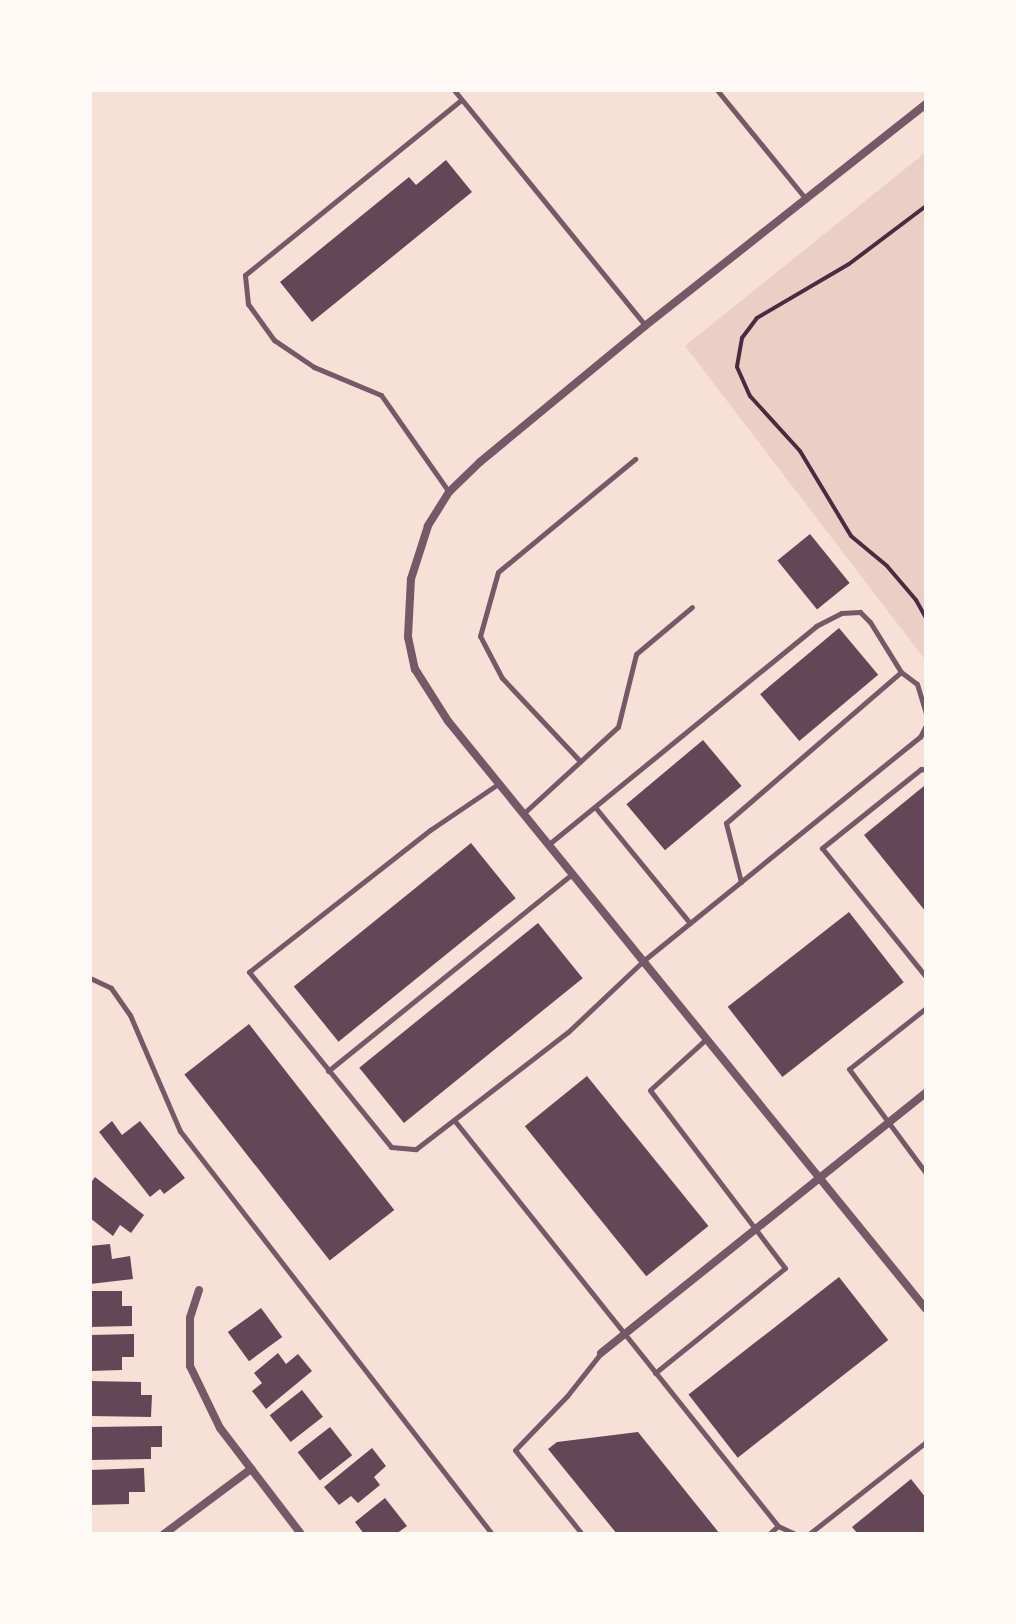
<!DOCTYPE html>
<html>
<head>
<meta charset="utf-8">
<style>
  body { margin:0 }
  #map { position:relative; width:1016px; height:1624px; overflow:hidden; background:#f7e1d7; font-family:Poppins,sans-serif }
  div>[style] { position:absolute }
  .green>* { inset:0; background:#ebcfc5 }
  .building>* { inset:0; background:#644757; transform-origin:0 0 }
  .path>* { height:4px; margin:-2px; padding:0 2px; transform-origin:2px; border-radius:2px; background:#4a2c40 }
  .service>* { height:5px; margin:-2.5px; padding:0 2.5px; transform-origin:2.5px; border-radius:2.5px; background:#755966 }
  .minor>* { height:8px; margin:-4px; padding:0 4px; transform-origin:4px; border-radius:4px; background:#755966 }
  span { translate:-50% -50%; white-space:nowrap; text-align:center; line-height:1.15; -webkit-text-stroke:8px #fffaf5; paint-order:stroke }
  .frame { position:absolute; inset:0; border:92px solid #fffaf5; pointer-events:none }
</style>
</head>
<body>
<div id="map">
  <div class="green">
    <div style="clip-path:polygon(926px 152px,926px 661px,685px 346px)"></div>
  </div>
  <div class="building">
    <div style="clip-path:polygon(446px 160px,472px 192px,312px 322px,280px 282px,409px 177px,416px 185px)"></div>
    <div style="left:810px;top:534px;width:63px;height:42px;rotate:51deg"></div>
    <div style="left:839px;top:628px;width:61px;height:103px;rotate:50deg"></div>
    <div style="left:703px;top:740px;width:60px;height:100px;rotate:50deg"></div>
    <div style="clip-path:polygon(924px 786px,926px 789px,926px 912px,864px 835px)"></div>
    <div style="left:471px;top:843px;width:71px;height:228px;rotate:51deg"></div>
    <div style="left:849px;top:912px;width:89px;height:154px;rotate:52deg"></div>
    <div style="left:538px;top:923px;width:71px;height:230px;rotate:51deg"></div>
    <div style="left:249px;top:1024px;width:236px;height:82px;rotate:52deg"></div>
    <div style="left:587px;top:1076px;width:193px;height:80px;rotate:51deg"></div>
    <div style="clip-path:polygon(112px 1121px,122px 1135px,140px 1121px,185px 1178px,164px 1194px,160px 1189px,150px 1197px,99px 1132px)"></div>
    <div style="clip-path:polygon(95px 1177px,144px 1215px,131px 1233px,120px 1225px,113px 1236px,90px 1218px,90px 1184px)"></div>
    <div style="clip-path:polygon(110px 1244px,112px 1259px,130px 1256px,133px 1279px,90px 1284px,90px 1246px)"></div>
    <div style="left:839px;top:1277px;width:80px;height:191px;rotate:52deg"></div>
    <div style="clip-path:polygon(90px 1291px,122px 1291px,122px 1306px,132px 1306px,132px 1326px,90px 1327px)"></div>
    <div style="left:261px;top:1308px;width:36px;height:41px;rotate:54deg"></div>
    <div style="clip-path:polygon(134px 1334px,134px 1357px,122px 1357px,122px 1370px,90px 1371px,90px 1335px)"></div>
    <div style="clip-path:polygon(278px 1353px,286px 1364px,298px 1354px,312px 1371px,266px 1409px,252px 1391px,262px 1383px,254px 1373px)"></div>
    <div style="clip-path:polygon(90px 1381px,141px 1382px,141px 1395px,152px 1395px,151px 1417px,90px 1416px)"></div>
    <div style="left:302px;top:1390px;width:34px;height:41px;rotate:52deg"></div>
    <div style="clip-path:polygon(162px 1426px,162px 1447px,151px 1447px,151px 1459px,90px 1460px,90px 1427px)"></div>
    <div style="left:330px;top:1427px;width:36px;height:41px;rotate:52deg"></div>
    <div style="clip-path:polygon(638px 1432px,720px 1534px,617px 1534px,548px 1449px,557px 1442px)"></div>
    <div style="clip-path:polygon(372px 1448px,386px 1466px,374px 1477px,380px 1485px,358px 1503px,351px 1496px,339px 1505px,324px 1487px)"></div>
    <div style="clip-path:polygon(144px 1468px,145px 1492px,129px 1492px,129px 1504px,90px 1505px,90px 1470px)"></div>
    <div style="clip-path:polygon(911px 1479px,926px 1498px,926px 1534px,858px 1534px,852px 1527px)"></div>
    <div style="clip-path:polygon(385px 1498px,407px 1526px,396px 1534px,364px 1534px,355px 1522px)"></div>
  </div>
  <div class="path">
    <div style="left:926px;top:206px;width:96px;rotate:143deg"></div>
    <div style="left:849px;top:264px;width:107px;rotate:149.6deg"></div>
    <div style="left:757px;top:318px;width:25px;rotate:127deg"></div>
    <div style="left:742px;top:338px;width:29px;rotate:100deg"></div>
    <div style="left:737px;top:367px;width:32px;rotate:66deg"></div>
    <div style="left:750px;top:396px;width:74px;rotate:47.7deg"></div>
    <div style="left:800px;top:451px;width:99px;rotate:59deg"></div>
    <div style="left:851px;top:536px;width:47px;rotate:39.8deg"></div>
    <div style="left:887px;top:566px;width:45px;rotate:49.5deg"></div>
    <div style="left:916px;top:600px;width:21px;rotate:61deg"></div>
  </div>
  <div class="service">
    <div style="left:454px;top:90px;width:303px;rotate:50.9deg"></div>
    <div style="left:717px;top:90px;width:141px;rotate:50.8deg"></div>
    <div style="left:449px;top:492px;width:118px;rotate:-125deg"></div>
    <div style="left:381px;top:395px;width:73px;rotate:-157.3deg"></div>
    <div style="left:314px;top:367px;width:48px;rotate:-146deg"></div>
    <div style="left:274px;top:340px;width:44px;rotate:-125.8deg"></div>
    <div style="left:248px;top:304px;width:29px;rotate:-96deg"></div>
    <div style="left:245px;top:275px;width:278px;rotate:-39deg"></div>
    <div style="left:580px;top:761px;width:114px;rotate:-133.2deg"></div>
    <div style="left:502px;top:678px;width:47px;rotate:-117.6deg"></div>
    <div style="left:480px;top:636px;width:66px;rotate:-74.3deg"></div>
    <div style="left:498px;top:572px;width:178px;rotate:-39.5deg"></div>
    <div style="left:926px;top:770px;width:5px;rotate:-169deg"></div>
    <div style="left:921px;top:769px;width:127px;rotate:141.4deg"></div>
    <div style="left:822px;top:848px;width:166px;rotate:51.1deg"></div>
    <div style="left:498px;top:784px;width:82px;rotate:145.9deg"></div>
    <div style="left:430px;top:830px;width:230px;rotate:141.9deg"></div>
    <div style="left:249px;top:972px;width:225px;rotate:50.9deg"></div>
    <div style="left:391px;top:1147px;width:25px;rotate:5deg"></div>
    <div style="left:416px;top:1149px;width:192px;rotate:-37.6deg"></div>
    <div style="left:568px;top:1032px;width:103px;rotate:-43.4deg"></div>
    <div style="left:643px;top:961px;width:356px;rotate:-39deg"></div>
    <div style="left:920px;top:737px;width:13px;rotate:-63deg"></div>
    <div style="left:595px;top:807px;width:150px;rotate:50.7deg"></div>
    <div style="left:524px;top:813px;width:127px;rotate:-42.5deg"></div>
    <div style="left:618px;top:727px;width:75px;rotate:-76.1deg"></div>
    <div style="left:636px;top:654px;width:73px;rotate:-40deg"></div>
    <div style="left:549px;top:844px;width:345px;rotate:-39.2deg"></div>
    <div style="left:816px;top:626px;width:28px;rotate:-27deg"></div>
    <div style="left:841px;top:613px;width:19px;rotate:-3deg"></div>
    <div style="left:860px;top:612px;width:14px;rotate:45deg"></div>
    <div style="left:870px;top:622px;width:59px;rotate:58.2deg"></div>
    <div style="left:901px;top:672px;width:20px;rotate:37deg"></div>
    <div style="left:917px;top:684px;width:30px;rotate:73deg"></div>
    <div style="left:741px;top:882px;width:61px;rotate:-104.3deg"></div>
    <div style="left:726px;top:823px;width:231px;rotate:-40.8deg"></div>
    <div style="left:90px;top:978px;width:23px;rotate:25deg"></div>
    <div style="left:111px;top:988px;width:33px;rotate:55deg"></div>
    <div style="left:130px;top:1015px;width:126px;rotate:66.7deg"></div>
    <div style="left:180px;top:1131px;width:510px;rotate:52.25deg"></div>
    <div style="left:926px;top:1008px;width:98px;rotate:141.6deg"></div>
    <div style="left:849px;top:1069px;width:129px;rotate:53.5deg"></div>
    <div style="left:328px;top:1071px;width:314px;rotate:-38.9deg"></div>
    <div style="left:454px;top:1120px;width:519px;rotate:51.41deg"></div>
    <div style="left:778px;top:1526px;width:19px;rotate:25deg"></div>
    <div style="left:655px;top:1373px;width:167px;rotate:-38.9deg"></div>
    <div style="left:785px;top:1268px;width:223px;rotate:-127.2deg"></div>
    <div style="left:650px;top:1090px;width:76px;rotate:-42.3deg"></div>
    <div style="left:582px;top:1534px;width:107px;rotate:-128.6deg"></div>
    <div style="left:515px;top:1450px;width:75px;rotate:-46.1deg"></div>
    <div style="left:567px;top:1396px;width:55px;rotate:-51.7deg"></div>
    <div style="left:769px;top:1534px;width:12px;rotate:-42deg"></div>
    <div style="left:809px;top:1534px;width:149px;rotate:-38.2deg"></div>
  </div>
  <div class="minor">
    <div style="left:926px;top:104px;width:358px;rotate:141.7deg"></div>
    <div style="left:645px;top:326px;width:214px;rotate:140.5deg"></div>
    <div style="left:480px;top:462px;width:43px;rotate:135.9deg"></div>
    <div style="left:449px;top:492px;width:40px;rotate:122deg"></div>
    <div style="left:428px;top:526px;width:56px;rotate:107.8deg"></div>
    <div style="left:411px;top:579px;width:58px;rotate:93deg"></div>
    <div style="left:408px;top:637px;width:33px;rotate:78deg"></div>
    <div style="left:415px;top:669px;width:62px;rotate:57.6deg"></div>
    <div style="left:448px;top:721px;width:758px;rotate:50.89deg"></div>
    <div style="left:199px;top:1290px;width:29px;rotate:108deg"></div>
    <div style="left:190px;top:1318px;width:48px;rotate:90deg"></div>
    <div style="left:190px;top:1366px;width:69px;rotate:64.2deg"></div>
    <div style="left:220px;top:1428px;width:133px;rotate:52.6deg"></div>
    <div style="left:601px;top:1353px;width:416px;rotate:-38.7deg"></div>
    <div style="left:164px;top:1534px;width:109px;rotate:-36.8deg"></div>
  </div>
  <div class="frame"></div>
</div>
</body>
</html>
